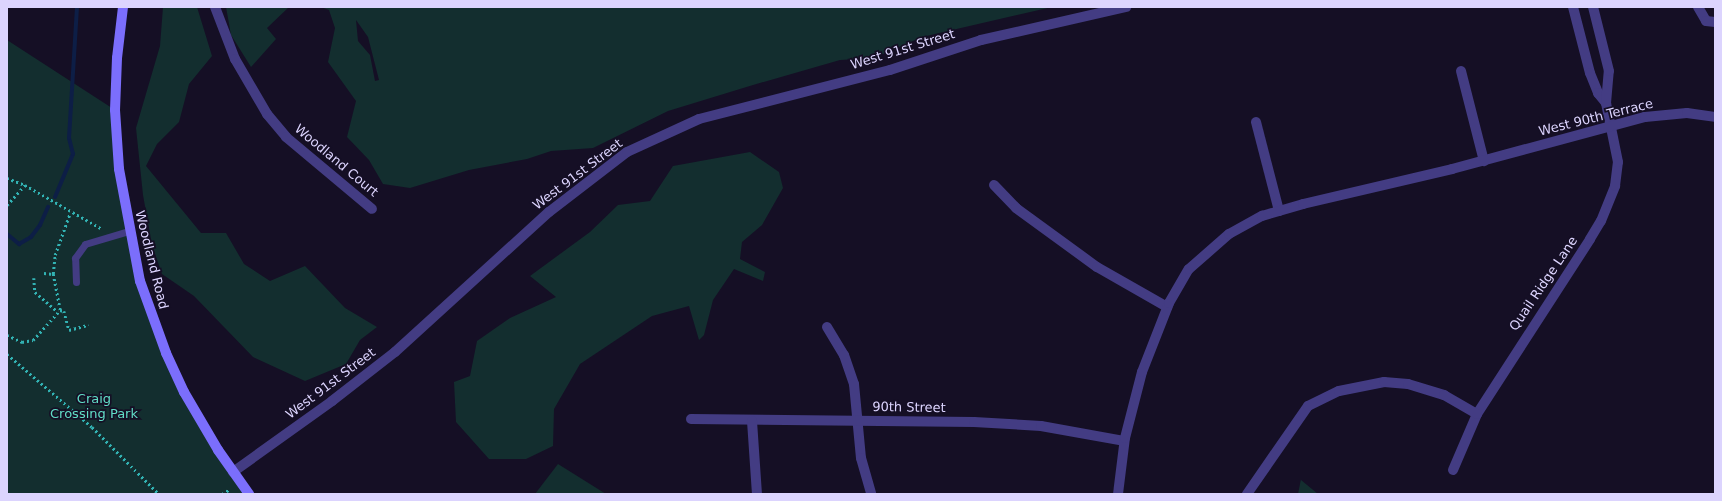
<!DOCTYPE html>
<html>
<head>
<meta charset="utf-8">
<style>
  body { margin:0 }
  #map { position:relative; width:1722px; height:501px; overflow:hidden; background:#150f25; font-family:"DejaVu Sans",sans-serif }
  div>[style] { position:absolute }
  .green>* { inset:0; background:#132e2f }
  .stream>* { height:4px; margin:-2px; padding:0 2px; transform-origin:2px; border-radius:2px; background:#0d1e46 }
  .path>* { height:2.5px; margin-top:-1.25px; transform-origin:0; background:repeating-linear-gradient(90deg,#32b3b4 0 2px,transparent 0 5px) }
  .lane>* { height:7px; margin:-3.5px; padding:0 3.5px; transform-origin:3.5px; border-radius:3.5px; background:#433c83 }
  .street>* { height:10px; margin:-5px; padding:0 5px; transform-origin:5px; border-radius:5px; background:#433c83 }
  .secondary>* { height:10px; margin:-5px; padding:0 5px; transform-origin:5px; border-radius:5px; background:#7b6efc }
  span { translate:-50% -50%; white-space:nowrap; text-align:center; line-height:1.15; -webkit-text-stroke:3.5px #150f25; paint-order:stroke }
  .street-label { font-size:13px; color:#dcd4fe }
  .park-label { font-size:13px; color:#61ddc7 }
  .frame { position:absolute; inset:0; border:8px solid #dcd4fe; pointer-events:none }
</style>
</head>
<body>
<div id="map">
  <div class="green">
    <div style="clip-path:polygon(163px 7px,197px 7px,212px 56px,189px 84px,179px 122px,157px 144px,146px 166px,201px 233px,226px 233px,244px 264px,270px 281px,305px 266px,345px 308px,377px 327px,360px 340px,346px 364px,305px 381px,253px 357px,194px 296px,162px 274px,152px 245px,143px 195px,136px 128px,160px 46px)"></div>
    <div style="clip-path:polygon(226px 7px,289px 7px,267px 28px,276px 39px,251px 67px,231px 35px)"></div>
    <div style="clip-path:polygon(evenodd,321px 7px,1052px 7px,922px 37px,874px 58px,840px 60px,753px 85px,668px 111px,593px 148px,551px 151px,527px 159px,469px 170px,410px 188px,383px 184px,369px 160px,347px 137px,356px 101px,328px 62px,335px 28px,329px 10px,321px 7px,356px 20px,368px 37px,379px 80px,375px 81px,370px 55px,358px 41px,356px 20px)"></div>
    <div style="clip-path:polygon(7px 40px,115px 110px,125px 211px,166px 353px,249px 494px,7px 494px)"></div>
    <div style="clip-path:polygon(750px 152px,779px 172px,783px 188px,762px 225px,742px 242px,740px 259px,765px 272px,763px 281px,734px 269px,713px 300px,704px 335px,699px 340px,689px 306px,652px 316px,580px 364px,554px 409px,553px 446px,526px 459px,489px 459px,456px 422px,454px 382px,470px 376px,477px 341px,510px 318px,556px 297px,530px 276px,590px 232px,618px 205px,650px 201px,673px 166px)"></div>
    <div style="clip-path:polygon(558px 464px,606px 494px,535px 494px)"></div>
    <div style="clip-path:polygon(1301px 479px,1301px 480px,1318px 494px,1298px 494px)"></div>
  </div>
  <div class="stream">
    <div style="left:55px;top:197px;width:47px;rotate:-67.3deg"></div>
    <div style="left:73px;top:154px;width:16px;rotate:-104deg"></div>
    <div style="left:69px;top:138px;width:131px;rotate:-86.5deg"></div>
    <div style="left:7px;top:234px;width:16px;rotate:40deg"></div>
    <div style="left:19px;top:244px;width:14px;rotate:-30deg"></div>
    <div style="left:31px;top:237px;width:15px;rotate:-53deg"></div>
    <div style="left:40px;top:225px;width:20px;rotate:-66deg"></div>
  </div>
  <div class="path">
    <div style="left:7px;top:178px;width:19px;rotate:21deg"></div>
    <div style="left:25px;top:185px;width:89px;rotate:29.7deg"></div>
    <div style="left:7px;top:205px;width:27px;rotate:-48deg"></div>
    <div style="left:44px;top:273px;width:9px;rotate:6deg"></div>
    <div style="left:34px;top:278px;width:14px;rotate:86deg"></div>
    <div style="left:35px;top:292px;width:30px;rotate:41deg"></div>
    <div style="left:60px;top:310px;width:4px;rotate:14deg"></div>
    <div style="left:64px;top:311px;width:20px;rotate:75deg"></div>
    <div style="left:69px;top:330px;width:20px;rotate:-15deg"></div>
    <div style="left:7px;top:335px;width:17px;rotate:25deg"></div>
    <div style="left:22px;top:342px;width:11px;rotate:-10deg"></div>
    <div style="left:33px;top:340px;width:40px;rotate:-48deg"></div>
    <div style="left:60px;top:310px;width:37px;rotate:-101deg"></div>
    <div style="left:53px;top:274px;width:19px;rotate:-84deg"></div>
    <div style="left:55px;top:255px;width:45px;rotate:-70.3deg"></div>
    <div style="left:7px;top:354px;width:112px;rotate:40.7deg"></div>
    <div style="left:92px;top:427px;width:95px;rotate:45deg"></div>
    <div style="left:222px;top:494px;width:9px;rotate:-32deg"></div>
  </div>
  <div class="lane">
    <div style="left:76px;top:282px;width:24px;rotate:-92deg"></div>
    <div style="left:75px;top:258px;width:17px;rotate:-54deg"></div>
    <div style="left:85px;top:244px;width:46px;rotate:-16.5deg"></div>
  </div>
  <div class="street">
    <div style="left:215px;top:7px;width:56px;rotate:69deg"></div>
    <div style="left:235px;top:59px;width:64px;rotate:59.8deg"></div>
    <div style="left:267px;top:114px;width:30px;rotate:50deg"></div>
    <div style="left:286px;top:137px;width:112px;rotate:39.9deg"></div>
    <div style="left:1573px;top:7px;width:68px;rotate:75.6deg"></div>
    <div style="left:1590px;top:73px;width:22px;rotate:68deg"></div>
    <div style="left:1598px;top:93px;width:13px;rotate:51deg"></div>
    <div style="left:1698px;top:7px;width:16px;rotate:60deg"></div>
    <div style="left:1706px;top:21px;width:9px;rotate:6deg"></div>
    <div style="left:1461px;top:71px;width:93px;rotate:75.7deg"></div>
    <div style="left:1256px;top:122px;width:92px;rotate:75.5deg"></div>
    <div style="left:994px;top:185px;width:32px;rotate:46deg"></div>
    <div style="left:1016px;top:208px;width:100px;rotate:36.1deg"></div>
    <div style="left:1097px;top:267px;width:81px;rotate:29.7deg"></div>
    <div style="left:827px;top:327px;width:33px;rotate:59deg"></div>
    <div style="left:844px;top:355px;width:31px;rotate:71deg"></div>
    <div style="left:854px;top:384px;width:74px;rotate:84.6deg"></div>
    <div style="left:861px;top:458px;width:37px;rotate:74deg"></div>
    <div style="left:691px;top:419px;width:283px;rotate:0.6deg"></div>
    <div style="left:974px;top:422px;width:67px;rotate:3.4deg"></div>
    <div style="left:1041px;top:426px;width:84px;rotate:10.2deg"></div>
    <div style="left:752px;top:421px;width:73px;rotate:86.1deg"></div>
    <div style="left:1453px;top:470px;width:61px;rotate:-66.8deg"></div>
    <div style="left:1477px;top:414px;width:208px;rotate:-57.1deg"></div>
    <div style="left:1590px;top:239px;width:21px;rotate:-59deg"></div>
    <div style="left:1601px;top:221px;width:38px;rotate:-68deg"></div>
    <div style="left:1615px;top:186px;width:24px;rotate:-83deg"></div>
    <div style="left:1618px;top:162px;width:60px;rotate:-101.5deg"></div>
    <div style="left:1606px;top:103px;width:32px;rotate:-85deg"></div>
    <div style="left:1609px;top:71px;width:66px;rotate:-104deg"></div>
    <div style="left:233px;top:472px;width:122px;rotate:-35.6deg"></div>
    <div style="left:332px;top:401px;width:80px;rotate:-37.9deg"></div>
    <div style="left:395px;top:352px;width:208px;rotate:-42.3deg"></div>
    <div style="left:549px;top:212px;width:98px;rotate:-37.6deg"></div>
    <div style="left:627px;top:152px;width:79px;rotate:-24.6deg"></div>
    <div style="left:699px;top:119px;width:197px;rotate:-14.4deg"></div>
    <div style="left:890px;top:70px;width:96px;rotate:-18.2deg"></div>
    <div style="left:981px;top:40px;width:149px;rotate:-12.8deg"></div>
    <div style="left:1118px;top:494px;width:56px;rotate:-82.9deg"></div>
    <div style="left:1125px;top:438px;width:68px;rotate:-75.6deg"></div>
    <div style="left:1142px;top:372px;width:74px;rotate:-68.6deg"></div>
    <div style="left:1169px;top:303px;width:39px;rotate:-60deg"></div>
    <div style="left:1189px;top:269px;width:53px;rotate:-41.2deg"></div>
    <div style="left:1229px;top:234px;width:38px;rotate:-29deg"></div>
    <div style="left:1262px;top:216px;width:43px;rotate:-16.3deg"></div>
    <div style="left:1303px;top:204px;width:153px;rotate:-13.2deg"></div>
    <div style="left:1452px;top:169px;width:200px;rotate:-15.1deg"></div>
    <div style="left:1645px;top:117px;width:42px;rotate:-5.4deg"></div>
    <div style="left:1687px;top:113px;width:28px;rotate:8deg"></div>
    <div style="left:1247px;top:494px;width:107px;rotate:-55.3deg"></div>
    <div style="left:1308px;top:406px;width:34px;rotate:-26deg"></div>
    <div style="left:1339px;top:391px;width:46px;rotate:-11.3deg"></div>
    <div style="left:1384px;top:382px;width:24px;rotate:5deg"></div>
    <div style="left:1408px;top:384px;width:38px;rotate:17deg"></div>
    <div style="left:1444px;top:395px;width:38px;rotate:30deg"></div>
  </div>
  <div class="secondary">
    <div style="left:123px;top:7px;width:51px;rotate:96.7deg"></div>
    <div style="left:117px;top:58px;width:52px;rotate:92.2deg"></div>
    <div style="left:115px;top:110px;width:59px;rotate:86.1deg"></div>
    <div style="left:119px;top:169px;width:114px;rotate:79.4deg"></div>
    <div style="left:140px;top:281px;width:77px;rotate:70.1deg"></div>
    <div style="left:166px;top:353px;width:43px;rotate:65.2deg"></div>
    <div style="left:184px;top:392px;width:67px;rotate:59.6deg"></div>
    <div style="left:218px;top:450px;width:54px;rotate:54.8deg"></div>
  </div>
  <div class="street-label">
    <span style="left:903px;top:50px;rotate:-17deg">West 91st Street</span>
    <span style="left:1596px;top:118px;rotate:-14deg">West 90th Terrace</span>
    <span style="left:336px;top:161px;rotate:40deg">Woodland Court</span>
    <span style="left:578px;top:175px;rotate:-37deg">West 91st Street</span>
    <span style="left:151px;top:260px;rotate:76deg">Woodland Road</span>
    <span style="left:1544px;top:284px;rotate:-56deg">Quail Ridge Lane</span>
    <span style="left:331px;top:384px;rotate:-37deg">West 91st Street</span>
    <span style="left:909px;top:408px;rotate:1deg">90th Street</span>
  </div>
  <div class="park-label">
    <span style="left:94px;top:407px">Craig<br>Crossing Park</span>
  </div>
  <div class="frame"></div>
</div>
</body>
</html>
